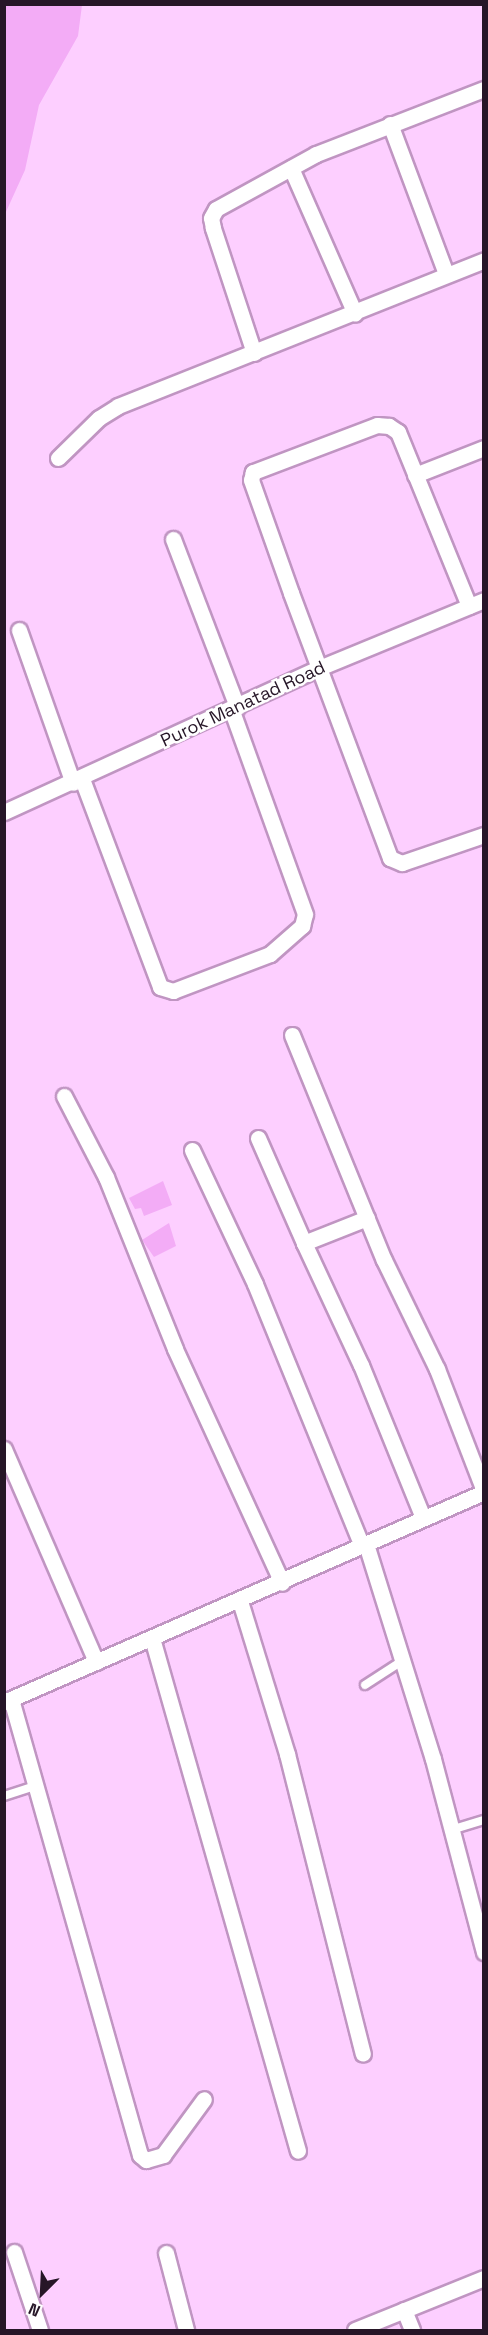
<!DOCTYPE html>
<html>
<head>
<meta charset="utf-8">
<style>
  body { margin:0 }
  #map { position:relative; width:488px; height:2335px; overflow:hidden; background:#fdcfff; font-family:"Space Grotesk",sans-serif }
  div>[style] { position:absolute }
  .water>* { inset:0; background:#f3acf6 }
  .roads { filter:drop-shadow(2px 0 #c095c2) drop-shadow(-2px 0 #c095c2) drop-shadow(0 2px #c095c2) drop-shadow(0 -2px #c095c2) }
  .service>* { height:8px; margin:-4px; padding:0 4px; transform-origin:4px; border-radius:4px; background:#fff }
  .minor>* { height:15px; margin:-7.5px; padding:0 7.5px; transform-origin:7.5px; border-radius:7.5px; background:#fff }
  span { translate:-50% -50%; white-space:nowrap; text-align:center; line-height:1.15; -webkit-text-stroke:5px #fff; paint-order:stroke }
  .street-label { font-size:18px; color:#261627 }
  .frame { position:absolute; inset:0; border:6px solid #261627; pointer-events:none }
  .north { position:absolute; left:12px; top:2263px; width:60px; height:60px; -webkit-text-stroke:4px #fff; paint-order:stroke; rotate:204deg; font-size:16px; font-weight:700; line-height:24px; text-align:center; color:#261627 }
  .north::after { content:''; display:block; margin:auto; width:21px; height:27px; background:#261627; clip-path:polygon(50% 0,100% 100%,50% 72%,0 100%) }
</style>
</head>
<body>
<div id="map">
  <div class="water">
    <div style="clip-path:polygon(6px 4px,82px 5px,78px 36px,39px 105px,25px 170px,5px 214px)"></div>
    <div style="clip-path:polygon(163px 1181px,172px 1205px,144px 1216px,141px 1208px,135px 1209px,129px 1198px)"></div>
    <div style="clip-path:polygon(169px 1223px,176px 1246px,154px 1257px,142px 1240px)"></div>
  </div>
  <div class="roads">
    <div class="service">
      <div style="left:365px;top:1685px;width:44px;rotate:-33deg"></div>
      <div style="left:4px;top:1796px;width:35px;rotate:-18deg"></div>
      <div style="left:451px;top:1830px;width:34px;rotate:-17deg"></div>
    </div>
    <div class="minor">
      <div style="left:390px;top:124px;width:160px;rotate:69.5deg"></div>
      <div style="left:291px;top:168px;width:159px;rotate:66.3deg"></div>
      <div style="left:254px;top:353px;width:132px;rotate:-108.2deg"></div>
      <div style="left:213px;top:228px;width:10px;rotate:-101deg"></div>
      <div style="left:211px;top:218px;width:10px;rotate:-61deg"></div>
      <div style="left:216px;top:209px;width:114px;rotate:-28.8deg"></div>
      <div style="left:316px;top:154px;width:180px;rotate:-21.2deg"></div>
      <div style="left:58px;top:458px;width:57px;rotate:-44.3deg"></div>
      <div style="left:99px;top:418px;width:22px;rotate:-32deg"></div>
      <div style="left:118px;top:406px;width:394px;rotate:-21.7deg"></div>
      <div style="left:415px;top:475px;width:74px;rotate:-21.4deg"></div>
      <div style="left:173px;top:539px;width:180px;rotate:69.1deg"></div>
      <div style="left:469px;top:606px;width:188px;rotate:-112.2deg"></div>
      <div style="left:398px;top:432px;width:11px;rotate:-146deg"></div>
      <div style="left:389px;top:426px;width:12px;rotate:-175deg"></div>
      <div style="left:377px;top:425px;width:133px;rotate:159.2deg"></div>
      <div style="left:253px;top:472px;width:8px;rotate:104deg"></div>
      <div style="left:251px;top:480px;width:120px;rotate:70.5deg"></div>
      <div style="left:291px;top:593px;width:283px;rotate:69.5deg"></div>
      <div style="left:390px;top:858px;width:13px;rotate:23deg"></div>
      <div style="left:402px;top:863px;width:87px;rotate:-18.9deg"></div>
      <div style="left:19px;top:630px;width:162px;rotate:70.6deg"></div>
      <div style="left:82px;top:779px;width:222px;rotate:69.4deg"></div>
      <div style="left:160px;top:987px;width:14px;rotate:17deg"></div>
      <div style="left:173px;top:991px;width:104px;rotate:-20.9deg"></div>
      <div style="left:270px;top:954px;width:43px;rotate:-41.2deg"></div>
      <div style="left:302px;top:926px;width:12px;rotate:-76deg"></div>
      <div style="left:305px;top:914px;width:218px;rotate:-109.8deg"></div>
      <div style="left:4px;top:812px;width:346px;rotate:-24.6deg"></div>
      <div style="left:319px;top:668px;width:178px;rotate:-22.4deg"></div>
      <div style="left:292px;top:1035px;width:243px;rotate:67.8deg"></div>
      <div style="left:384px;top:1260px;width:121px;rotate:64.1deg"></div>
      <div style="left:437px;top:1369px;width:131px;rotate:68.9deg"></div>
      <div style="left:64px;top:1096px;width:91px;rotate:62.6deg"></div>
      <div style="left:106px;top:1177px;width:185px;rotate:68.1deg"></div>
      <div style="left:175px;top:1349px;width:257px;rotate:65.4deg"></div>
      <div style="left:258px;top:1138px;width:115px;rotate:66.3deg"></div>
      <div style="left:192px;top:1150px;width:148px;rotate:64.8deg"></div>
      <div style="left:255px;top:1284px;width:283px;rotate:67.8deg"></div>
      <div style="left:367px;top:1218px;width:68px;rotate:158.4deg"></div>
      <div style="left:304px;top:1243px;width:135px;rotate:65deg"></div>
      <div style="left:361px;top:1365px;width:165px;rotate:67.9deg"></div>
      <div style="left:4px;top:1449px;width:232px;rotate:66.6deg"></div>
      <div style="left:366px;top:1544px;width:225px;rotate:72.7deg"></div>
      <div style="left:433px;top:1759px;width:200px;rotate:75.2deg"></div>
      <div style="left:240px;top:1601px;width:160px;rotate:72.9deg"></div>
      <div style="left:287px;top:1754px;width:309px;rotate:75.8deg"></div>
      <div style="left:152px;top:1638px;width:533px;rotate:74.11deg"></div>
      <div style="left:11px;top:1699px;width:474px;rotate:74.2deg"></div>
      <div style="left:140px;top:2155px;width:8px;rotate:40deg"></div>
      <div style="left:146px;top:2160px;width:18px;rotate:-16deg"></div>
      <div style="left:163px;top:2155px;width:69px;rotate:-53.8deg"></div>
      <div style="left:4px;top:1702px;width:524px;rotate:-23.63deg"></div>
      <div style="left:14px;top:2252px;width:82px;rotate:71.6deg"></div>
      <div style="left:166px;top:2253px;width:80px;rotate:75.4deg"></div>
      <div style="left:404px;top:2310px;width:22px;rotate:68deg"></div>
      <div style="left:355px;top:2330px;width:139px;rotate:-22deg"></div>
    </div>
  </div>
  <div class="street-label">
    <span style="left:243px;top:704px;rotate:-25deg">Purok Manatad Road</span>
  </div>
  <div class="frame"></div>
  <div class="north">N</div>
</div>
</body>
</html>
